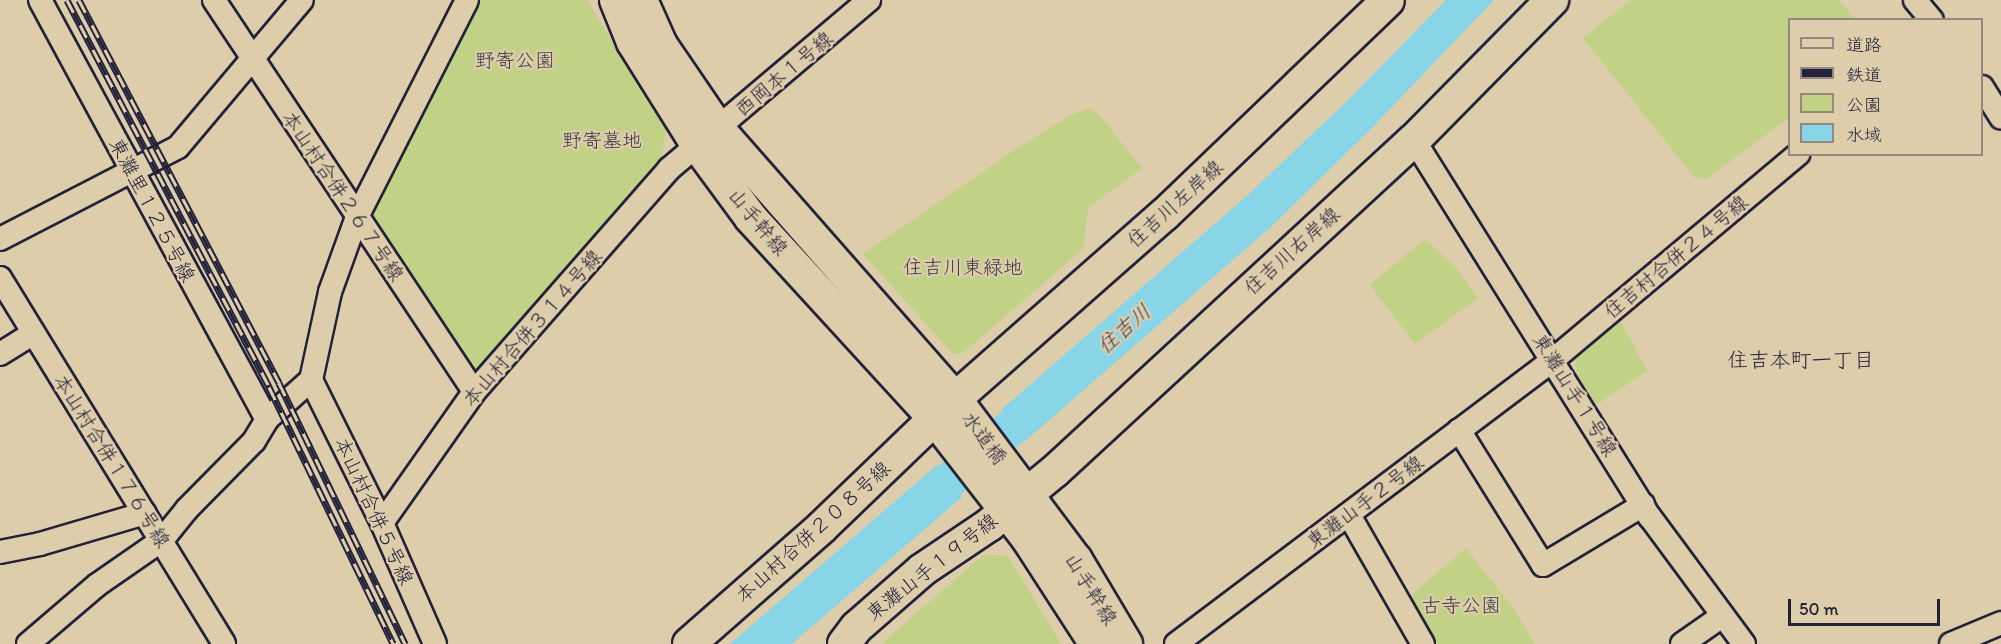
<!DOCTYPE html>
<html>
<head>
<meta charset="utf-8">
<style>
  body { margin:0 }
  #map { position:relative; width:2001px; height:644px; overflow:hidden; background:#decdaa; font-family:Itim,"Klee One",sans-serif }
  div>[style] { position:absolute }
  .green>* { inset:0; background:#c1d185 }
  .water>* { inset:0; background:#87d5e6 }
  .river>* { height:36px; margin:-18px; padding:0 18px; transform-origin:18px; border-radius:18px; background:#87d5e6 }
  .roads { filter:drop-shadow(2px 0 #22223b) drop-shadow(-2px 0 #22223b) drop-shadow(0 2px #22223b) drop-shadow(0 -2px #22223b) }
  .street>* { height:22px; margin:-11px; padding:0 11px; transform-origin:11px; border-radius:11px; background:#decdaa }
  .secondary>* { height:32px; margin:-16px; padding:0 16px; transform-origin:16px; border-radius:16px; background:#decdaa }
  .rail>* { height:7px; margin-top:-3.5px; transform-origin:0; background:repeating-linear-gradient(90deg,#decdaa 0 14px,#22223b 0 28px); box-sizing:border-box; border-block:2px solid #22223b }
  span { translate:-50% -50%; white-space:nowrap; text-align:center; line-height:1.15; -webkit-text-stroke:4.5px #decdaa; paint-order:stroke }
  .park-label { font-size:20px; color:#3a3c46 }
  .street-label { font-size:20px; color:#22223b }
  .water-label { font-size:21px; color:#313d55; font-style:italic }
  .neighbourhood-label { font-size:21px; color:#22223b }
  .legend { position:absolute; left:1788px; top:18px; width:195px; height:138px; box-sizing:border-box; background:#decdaa; border:2px solid #93897e; margin:0; padding:8px 10px; list-style:none; font-size:18px; color:#22223b }
  .legend li { display:flex; align-items:center; gap:12px; height:30px }
  .legend b { width:30px; border:2px solid #93897e }
  .scale { position:absolute; left:1788px; top:599px; width:152px; height:27px; box-sizing:border-box; border:3px solid #22223b; border-top:0; padding-left:8px; font-size:18px; line-height:21px; white-space:nowrap; color:#22223b; -webkit-text-stroke:4px #decdaa; paint-order:stroke }
</style>
</head>
<body>
<div id="map">
  <div class="green">
    <div style="clip-path:polygon(479px 0,587px 0,666px 130px,661px 162px,556px 279px,483px 369px,470px 371px,373px 223px,372px 207px)"></div>
    <div style="clip-path:polygon(1631px 0,1839px 0,1855px 19px,1790px 20px,1789px 118px,1706px 179px,1695px 178px,1583px 38px)"></div>
    <div style="clip-path:polygon(1089px 108px,1100px 116px,1142px 168px,1088px 208px,1083px 249px,963px 353px,953px 354px,863px 254px,1016px 149px,1069px 116px)"></div>
    <div style="clip-path:polygon(1425px 239px,1454px 265px,1478px 298px,1415px 344px,1370px 285px)"></div>
    <div style="clip-path:polygon(1621px 322px,1647px 371px,1596px 405px,1576px 372px,1576px 357px)"></div>
    <div style="clip-path:polygon(1466px 548px,1512px 607px,1535px 644px,1435px 644px,1409px 597px)"></div>
    <div style="clip-path:polygon(983px 555px,1008px 556px,1061px 644px,881px 644px)"></div>
  </div>
  <div class="water">
    <div style="clip-path:polygon(1446px 0,1494px 0,1370px 130px,1272px 226px,1024px 442px,1001px 410px,1248px 195px,1347px 101px)"></div>
    <div style="clip-path:polygon(937px 465px,962px 497px,802px 635px,792px 644px,730px 644px)"></div>
  </div>
  <div class="river">
    <div style="left:911px;top:514px;width:182px;rotate:-40.8deg"></div>
  </div>
  <div class="roads">
    <div class="street">
      <div style="left:40px;top:0;width:477px;rotate:61.6deg"></div>
      <div style="left:214px;top:0;width:470px;rotate:56.4deg"></div>
      <div style="left:1915px;top:0;width:26px;rotate:50deg"></div>
      <div style="left:1982px;top:87px;width:36px;rotate:58deg"></div>
      <div style="left:1414px;top:140px;width:445px;rotate:58deg"></div>
      <div style="left:1650px;top:517px;width:158px;rotate:53.5deg"></div>
      <div style="left:0;top:239px;width:200px;rotate:-27.3deg"></div>
      <div style="left:178px;top:147px;width:192px;rotate:-49.9deg"></div>
      <div style="left:0;top:278px;width:429px;rotate:58.5deg"></div>
      <div style="left:0;top:354px;width:39px;rotate:-32deg"></div>
      <div style="left:311px;top:380px;width:90px;rotate:-77.8deg"></div>
      <div style="left:330px;top:292px;width:80px;rotate:-70.2deg"></div>
      <div style="left:357px;top:217px;width:243px;rotate:-63.1deg"></div>
      <div style="left:311px;top:380px;width:160px;rotate:63.6deg"></div>
      <div style="left:382px;top:523px;width:132px;rotate:66.3deg"></div>
      <div style="left:1459px;top:430px;width:159px;rotate:58.1deg"></div>
      <div style="left:1543px;top:565px;width:117px;rotate:-31deg"></div>
      <div style="left:1349px;top:515px;width:149px;rotate:60.2deg"></div>
      <div style="left:382px;top:523px;width:160px;rotate:-54.9deg"></div>
      <div style="left:474px;top:392px;width:296px;rotate:-48.8deg"></div>
      <div style="left:669px;top:169px;width:262px;rotate:-40.2deg"></div>
      <div style="left:0;top:552px;width:41px;rotate:-11.3deg"></div>
      <div style="left:40px;top:544px;width:109px;rotate:-16.4deg"></div>
      <div style="left:28px;top:644px;width:91px;rotate:-40.5deg"></div>
      <div style="left:97px;top:585px;width:79px;rotate:-34.7deg"></div>
      <div style="left:162px;top:540px;width:40px;rotate:-51deg"></div>
      <div style="left:187px;top:509px;width:95px;rotate:-45.4deg"></div>
      <div style="left:254px;top:441px;width:26px;rotate:-59deg"></div>
      <div style="left:267px;top:419px;width:59px;rotate:-41.6deg"></div>
      <div style="left:1176px;top:644px;width:473px;rotate:-37deg"></div>
      <div style="left:1554px;top:359px;width:319px;rotate:-40deg"></div>
      <div style="left:1682px;top:644px;width:49px;rotate:-35deg"></div>
      <div style="left:1951px;top:644px;width:54px;rotate:-22.8deg"></div>
    </div>
    <div class="secondary">
      <div style="left:616px;top:0;width:45px;rotate:68deg"></div>
      <div style="left:633px;top:42px;width:123px;rotate:58deg"></div>
      <div style="left:698px;top:146px;width:89px;rotate:53.6deg"></div>
      <div style="left:751px;top:218px;width:273px;rotate:47.5deg"></div>
      <div style="left:935px;top:419px;width:152px;rotate:52.2deg"></div>
      <div style="left:1028px;top:539px;width:125px;rotate:57.1deg"></div>
      <div style="left:641px;top:0;width:49px;rotate:66deg"></div>
      <div style="left:661px;top:45px;width:103px;rotate:55.7deg"></div>
      <div style="left:719px;top:130px;width:358px;rotate:48.7deg"></div>
      <div style="left:955px;top:399px;width:201px;rotate:53.1deg"></div>
      <div style="left:1076px;top:560px;width:98px;rotate:59.2deg"></div>
      <div style="left:689px;top:644px;width:177px;rotate:-41.3deg"></div>
      <div style="left:822px;top:527px;width:185px;rotate:-43.9deg"></div>
      <div style="left:955px;top:399px;width:278px;rotate:-41.4deg"></div>
      <div style="left:1164px;top:215px;width:310px;rotate:-43.8deg"></div>
      <div style="left:844px;top:644px;width:21px;rotate:-53deg"></div>
      <div style="left:857px;top:627px;width:86px;rotate:-41.2deg"></div>
      <div style="left:922px;top:570px;width:81px;rotate:-33.9deg"></div>
      <div style="left:989px;top:525px;width:85px;rotate:-39.3deg"></div>
      <div style="left:1055px;top:471px;width:488px;rotate:-42.7deg"></div>
      <div style="left:1414px;top:140px;width:197px;rotate:-45.4deg"></div>
    </div>
  </div>
  <div class="rail">
    <div style="left:67px;top:0;width:437px;rotate:62.4deg"></div>
    <div style="left:269px;top:387px;width:285px;rotate:64.2deg"></div>
    <div style="left:79px;top:0;width:432px;rotate:62.4deg"></div>
    <div style="left:279px;top:383px;width:290px;rotate:64.2deg"></div>
  </div>
  <div class="park-label">
    <span style="left:515px;top:60px">野寄公園</span>
    <span style="left:602px;top:140px">野寄墓地</span>
    <span style="left:963px;top:267px">住吉川東緑地</span>
    <span style="left:1461px;top:605px">古寺公園</span>
  </div>
  <div class="street-label">
    <span style="left:784px;top:74px;rotate:-40deg">西岡本１号線</span>
    <span style="left:343px;top:196px;rotate:56deg">本山村合併２６７号線</span>
    <span style="left:1175px;top:204px;rotate:-42deg">住吉川左岸線</span>
    <span style="left:152px;top:210px;rotate:62deg">東灘里１２５号線</span>
    <span style="left:758px;top:222px;rotate:50deg">山手幹線</span>
    <span style="left:1292px;top:251px;rotate:-42deg">住吉川右岸線</span>
    <span style="left:1676px;top:257px;rotate:-40deg">住吉村合併２４号線</span>
    <span style="left:532px;top:328px;rotate:-49deg">本山村合併３１４号線</span>
    <span style="left:1575px;top:395px;rotate:58deg">東灘山手１号線</span>
    <span style="left:984px;top:438px;rotate:53deg">水道橋</span>
    <span style="left:112px;top:461px;rotate:58deg">本山村合併１７６号線</span>
    <span style="left:1365px;top:502px;rotate:-37deg">東灘山手２号線</span>
    <span style="left:374px;top:511px;rotate:65deg">本山村合併５号線</span>
    <span style="left:813px;top:532px;rotate:-42deg">本山村合併２０８号線</span>
    <span style="left:932px;top:567px;rotate:-38deg">東灘山手１９号線</span>
    <span style="left:1091px;top:589px;rotate:58deg">山手幹線</span>
  </div>
  <div class="water-label">
    <span style="left:1124px;top:329px;rotate:-41deg">住吉川</span>
  </div>
  <div class="neighbourhood-label">
    <span style="left:1801px;top:360px">住吉本町一丁目</span>
  </div>
  <ul class="legend">
  <li><b style="height:8px;background:#decdaa"></b>道路</li>
  <li><b style="height:8px;background:#22223b"></b>鉄道</li>
  <li><b style="height:16px;background:#c1d185"></b>公園</li>
  <li><b style="height:16px;background:#87d5e6"></b>水域</li>
  </ul>
  <div class="scale">50 m</div>
</div>
</body>
</html>
